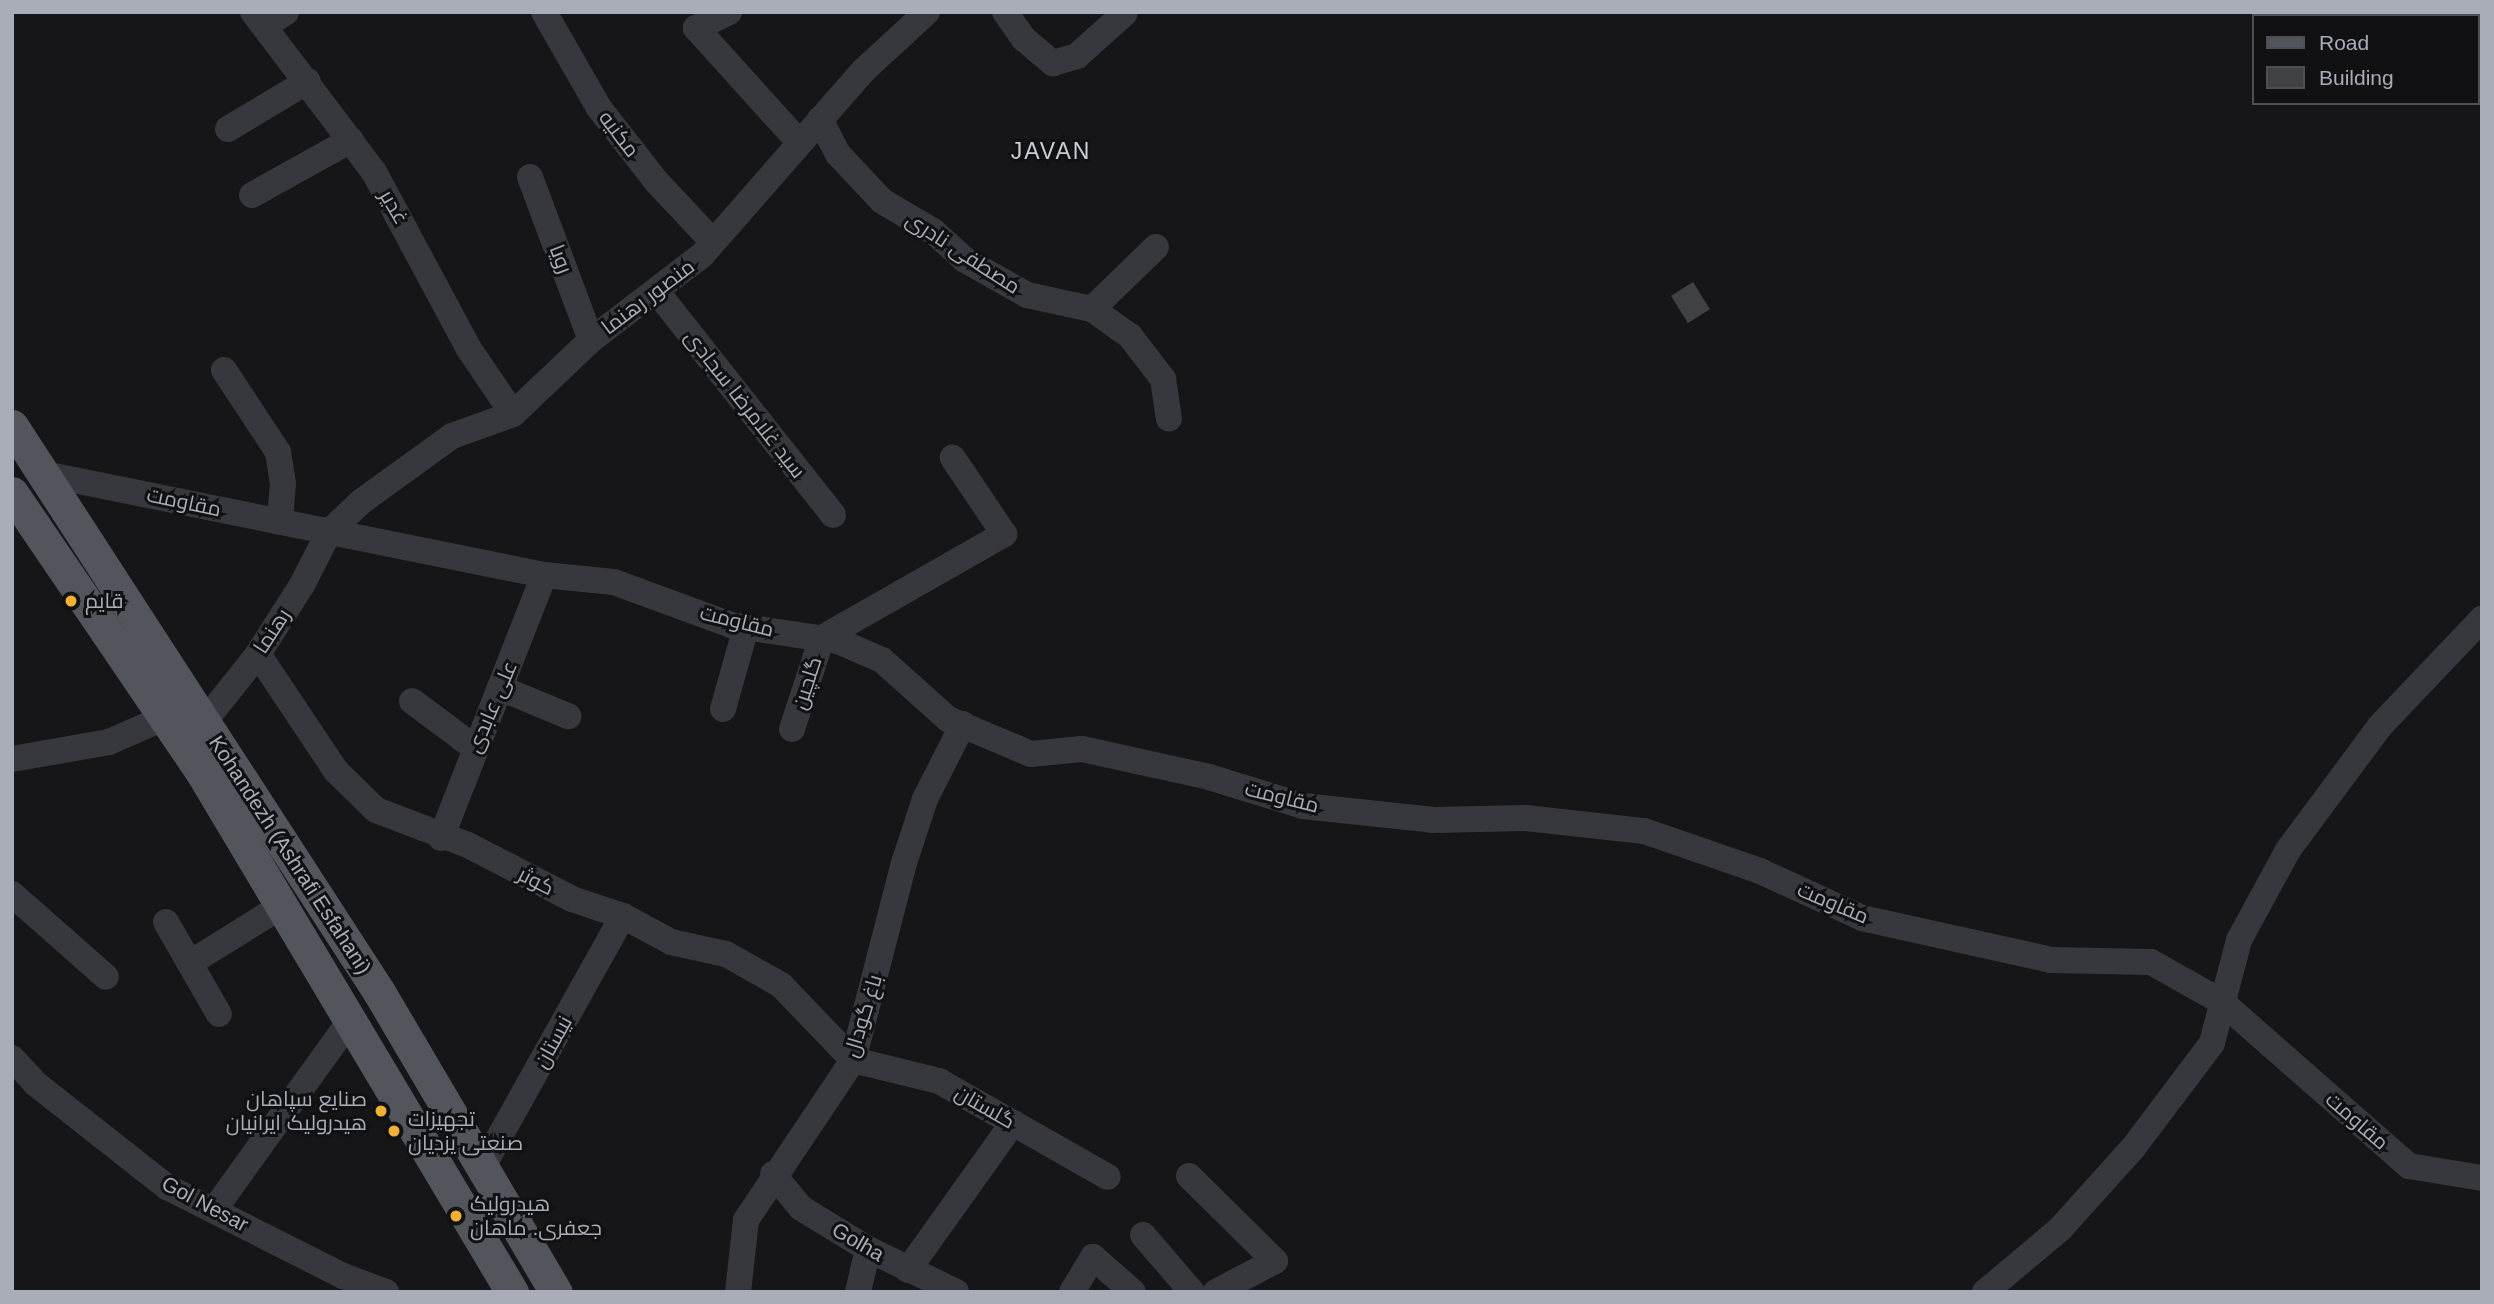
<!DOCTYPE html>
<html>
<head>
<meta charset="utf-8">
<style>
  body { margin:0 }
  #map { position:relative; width:2494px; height:1304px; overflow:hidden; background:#161618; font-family:Helvetica,Cairo,sans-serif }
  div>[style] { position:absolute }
  .building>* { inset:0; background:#404145; transform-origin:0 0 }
  .minor>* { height:26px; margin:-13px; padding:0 13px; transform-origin:13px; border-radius:13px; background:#37383d }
  .major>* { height:33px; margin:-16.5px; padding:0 16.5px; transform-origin:16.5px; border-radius:16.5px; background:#53555c }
  .dots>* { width:19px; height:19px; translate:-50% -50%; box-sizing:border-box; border:4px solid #111113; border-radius:50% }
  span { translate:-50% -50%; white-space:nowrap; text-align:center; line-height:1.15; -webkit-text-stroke:6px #111113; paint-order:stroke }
  .street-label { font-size:21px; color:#a8adb8 }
  .poi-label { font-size:21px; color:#a8adb8 }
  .left { translate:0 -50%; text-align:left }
  .right { translate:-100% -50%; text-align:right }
  .neighbourhood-label { font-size:23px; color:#c9ccd4; letter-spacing:2px }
  .frame { position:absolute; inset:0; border:14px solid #a8adb8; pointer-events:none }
  .legend { position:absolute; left:2252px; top:14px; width:228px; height:91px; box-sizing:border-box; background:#111113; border:2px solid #4d4f55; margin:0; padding:9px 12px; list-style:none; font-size:21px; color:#a8adb8 }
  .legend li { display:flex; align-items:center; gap:14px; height:35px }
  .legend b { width:35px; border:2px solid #4d4f55 }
</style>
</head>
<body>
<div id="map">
  <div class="building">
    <div style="left:1693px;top:282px;width:32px;height:26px;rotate:58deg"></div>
  </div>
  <div class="minor">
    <div style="left:253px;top:12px;width:201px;rotate:52.9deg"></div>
    <div style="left:374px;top:172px;width:201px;rotate:61.8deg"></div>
    <div style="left:469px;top:349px;width:78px;rotate:55.9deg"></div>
    <div style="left:544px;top:12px;width:111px;rotate:60.2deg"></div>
    <div style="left:599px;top:108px;width:93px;rotate:52deg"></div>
    <div style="left:656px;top:181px;width:83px;rotate:46.9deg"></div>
    <div style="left:729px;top:12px;width:37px;rotate:154deg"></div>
    <div style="left:696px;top:28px;width:154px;rotate:47.9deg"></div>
    <div style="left:1005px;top:12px;width:33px;rotate:55deg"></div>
    <div style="left:1024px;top:39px;width:38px;rotate:40deg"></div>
    <div style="left:1053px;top:63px;width:25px;rotate:-16deg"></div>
    <div style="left:1077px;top:56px;width:64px;rotate:-41.9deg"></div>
    <div style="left:264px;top:26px;width:26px;rotate:-32deg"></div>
    <div style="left:820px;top:119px;width:39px;rotate:63deg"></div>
    <div style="left:838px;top:154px;width:64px;rotate:46.9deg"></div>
    <div style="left:882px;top:201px;width:59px;rotate:30.5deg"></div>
    <div style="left:933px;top:231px;width:43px;rotate:42.2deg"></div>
    <div style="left:965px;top:260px;width:71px;rotate:29.4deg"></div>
    <div style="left:1027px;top:295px;width:66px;rotate:12.2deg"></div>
    <div style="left:1092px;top:309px;width:47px;rotate:35.4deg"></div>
    <div style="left:1130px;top:336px;width:54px;rotate:52.5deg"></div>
    <div style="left:1163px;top:379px;width:40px;rotate:81.5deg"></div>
    <div style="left:228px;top:129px;width:93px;rotate:-31deg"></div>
    <div style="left:530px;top:177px;width:174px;rotate:69.5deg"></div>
    <div style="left:252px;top:195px;width:113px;rotate:-29.1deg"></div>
    <div style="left:657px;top:292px;width:284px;rotate:51.7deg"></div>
    <div style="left:1092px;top:309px;width:89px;rotate:-44.1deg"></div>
    <div style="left:224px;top:370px;width:98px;rotate:56.6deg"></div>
    <div style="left:278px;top:452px;width:32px;rotate:81deg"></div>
    <div style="left:283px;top:484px;width:38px;rotate:95deg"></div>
    <div style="left:44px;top:474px;width:510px;rotate:11.42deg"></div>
    <div style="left:544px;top:575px;width:70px;rotate:5.7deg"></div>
    <div style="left:614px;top:582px;width:125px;rotate:20.2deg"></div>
    <div style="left:731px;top:625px;width:108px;rotate:8.5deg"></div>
    <div style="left:838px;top:641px;width:48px;rotate:23.4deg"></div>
    <div style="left:882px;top:660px;width:89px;rotate:41.8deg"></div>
    <div style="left:948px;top:719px;width:90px;rotate:22.9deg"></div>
    <div style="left:1031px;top:754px;width:51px;rotate:-5.6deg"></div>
    <div style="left:1082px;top:749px;width:130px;rotate:12.4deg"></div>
    <div style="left:1209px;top:777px;width:98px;rotate:17.1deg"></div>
    <div style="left:1303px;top:806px;width:131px;rotate:6.1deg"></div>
    <div style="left:1433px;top:820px;width:93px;rotate:-1.2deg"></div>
    <div style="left:1526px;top:818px;width:119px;rotate:6.3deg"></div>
    <div style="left:1644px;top:831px;width:123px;rotate:19deg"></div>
    <div style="left:1760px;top:871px;width:112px;rotate:24.7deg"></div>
    <div style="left:1862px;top:918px;width:194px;rotate:12.5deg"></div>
    <div style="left:2051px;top:960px;width:100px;rotate:1.1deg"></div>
    <div style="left:2151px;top:962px;width:81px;rotate:29.4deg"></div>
    <div style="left:2222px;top:1002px;width:249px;rotate:41.3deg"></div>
    <div style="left:2409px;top:1166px;width:74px;rotate:9.3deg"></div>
    <div style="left:258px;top:654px;width:141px;rotate:56.3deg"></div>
    <div style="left:336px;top:771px;width:56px;rotate:44.3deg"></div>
    <div style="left:376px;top:810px;width:98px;rotate:20.8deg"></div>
    <div style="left:468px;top:845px;width:117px;rotate:27.4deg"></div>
    <div style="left:572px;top:899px;width:54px;rotate:18.4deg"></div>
    <div style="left:623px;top:916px;width:55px;rotate:28.4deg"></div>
    <div style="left:671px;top:942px;width:56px;rotate:12.3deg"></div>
    <div style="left:726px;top:954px;width:63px;rotate:29.4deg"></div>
    <div style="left:781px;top:985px;width:104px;rotate:46.2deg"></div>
    <div style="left:853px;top:1060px;width:89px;rotate:13.7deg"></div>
    <div style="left:939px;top:1081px;width:194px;rotate:29.6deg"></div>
    <div style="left:500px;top:688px;width:74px;rotate:22.4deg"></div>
    <div style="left:412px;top:701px;width:79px;rotate:36.7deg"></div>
    <div style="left:723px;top:709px;width:85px;rotate:-74.3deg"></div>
    <div style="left:204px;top:722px;width:87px;rotate:-51.5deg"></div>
    <div style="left:258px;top:654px;width:82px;rotate:-57.5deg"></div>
    <div style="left:302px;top:585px;width:59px;rotate:-63deg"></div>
    <div style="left:329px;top:532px;width:45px;rotate:-43.2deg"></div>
    <div style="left:362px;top:501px;width:111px;rotate:-35.8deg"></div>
    <div style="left:452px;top:436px;width:65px;rotate:-19.8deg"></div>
    <div style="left:513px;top:414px;width:108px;rotate:-43.5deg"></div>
    <div style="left:591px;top:340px;width:140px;rotate:-37.4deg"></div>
    <div style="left:702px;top:255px;width:244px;rotate:-48.8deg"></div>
    <div style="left:863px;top:71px;width:87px;rotate:-42.7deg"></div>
    <div style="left:792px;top:729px;width:96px;rotate:-71.8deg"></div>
    <div style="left:822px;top:638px;width:210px;rotate:-29.7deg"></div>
    <div style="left:1004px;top:534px;width:92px;rotate:-123.9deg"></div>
    <div style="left:12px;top:759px;width:98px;rotate:-9.9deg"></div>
    <div style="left:109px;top:742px;width:62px;rotate:-23.7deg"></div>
    <div style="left:441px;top:838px;width:282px;rotate:-68.6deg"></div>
    <div style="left:12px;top:894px;width:125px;rotate:41.4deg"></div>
    <div style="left:166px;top:922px;width:106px;rotate:60.1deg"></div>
    <div style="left:190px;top:963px;width:110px;rotate:-31.9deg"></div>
    <div style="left:12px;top:1058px;width:35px;rotate:47deg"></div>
    <div style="left:36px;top:1084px;width:167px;rotate:38.2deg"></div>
    <div style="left:167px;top:1187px;width:197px;rotate:26.8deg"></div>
    <div style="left:343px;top:1276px;width:46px;rotate:20.4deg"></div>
    <div style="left:482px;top:1168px;width:289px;rotate:-60.8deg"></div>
    <div style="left:773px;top:1174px;width:44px;rotate:50.5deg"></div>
    <div style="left:801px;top:1208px;width:79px;rotate:31.5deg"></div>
    <div style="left:868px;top:1249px;width:98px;rotate:26deg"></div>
    <div style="left:1189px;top:1176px;width:121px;rotate:44.7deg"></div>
    <div style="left:1275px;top:1261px;width:67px;rotate:152.3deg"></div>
    <div style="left:214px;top:1210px;width:236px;rotate:-54.3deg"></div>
    <div style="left:1143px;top:1235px;width:75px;rotate:49.3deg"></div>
    <div style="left:908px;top:1270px;width:181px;rotate:-54.5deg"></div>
    <div style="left:738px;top:1292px;width:72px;rotate:-83.7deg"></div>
    <div style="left:746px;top:1220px;width:192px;rotate:-56.2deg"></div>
    <div style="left:853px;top:1060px;width:203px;rotate:-75.5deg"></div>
    <div style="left:904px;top:863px;width:67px;rotate:-71.8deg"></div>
    <div style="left:925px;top:799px;width:84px;rotate:-63.1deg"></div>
    <div style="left:858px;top:1292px;width:44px;rotate:-76.9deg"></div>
    <div style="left:1072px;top:1292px;width:41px;rotate:-59deg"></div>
    <div style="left:1093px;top:1257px;width:53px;rotate:41.2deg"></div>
    <div style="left:1985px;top:1292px;width:98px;rotate:-40deg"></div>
    <div style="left:2060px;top:1229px;width:109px;rotate:-48deg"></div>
    <div style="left:2133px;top:1148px;width:131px;rotate:-53deg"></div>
    <div style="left:2212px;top:1043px;width:106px;rotate:-75.3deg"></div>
    <div style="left:2239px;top:940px;width:102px;rotate:-61.4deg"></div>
    <div style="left:2288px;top:850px;width:154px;rotate:-53.4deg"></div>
    <div style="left:2380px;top:726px;width:148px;rotate:-46.4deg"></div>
  </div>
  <div class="major">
    <div style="left:12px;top:426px;width:675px;rotate:57.04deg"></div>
    <div style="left:379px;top:992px;width:348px;rotate:59.5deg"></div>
    <div style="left:12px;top:493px;width:336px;rotate:55.8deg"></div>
    <div style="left:201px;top:771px;width:607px;rotate:59.17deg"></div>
  </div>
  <div class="dots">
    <div style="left:71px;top:601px;background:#f2b134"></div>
    <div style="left:381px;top:1111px;background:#f2b134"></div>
    <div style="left:394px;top:1131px;background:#f2b134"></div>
    <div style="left:456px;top:1216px;background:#f2b134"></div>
  </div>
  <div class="street-label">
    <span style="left:619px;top:134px;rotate:53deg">مکنیه</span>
    <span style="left:394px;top:207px;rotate:60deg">غدیر</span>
    <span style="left:963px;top:253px;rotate:33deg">مصطفی نادری</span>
    <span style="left:561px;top:259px;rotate:69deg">رویا</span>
    <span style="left:648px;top:297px;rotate:-37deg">منصور رهنما</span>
    <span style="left:745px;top:404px;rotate:52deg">سید غلامرضا سجادی</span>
    <span style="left:184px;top:502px;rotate:12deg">مقاومت</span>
    <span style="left:737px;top:621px;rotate:14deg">مقاومت</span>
    <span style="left:272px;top:631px;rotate:-57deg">رهنما</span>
    <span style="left:807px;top:683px;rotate:-72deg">گلچین</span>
    <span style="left:492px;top:707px;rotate:-67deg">علی عابدی</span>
    <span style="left:1282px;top:797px;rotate:14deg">مقاومت</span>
    <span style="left:290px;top:855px;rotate:57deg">Kohandezh (Ashrafi Esfahani)</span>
    <span style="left:536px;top:881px;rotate:27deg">کوثر</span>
    <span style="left:1833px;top:903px;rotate:23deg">مقاومت</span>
    <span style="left:863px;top:1016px;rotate:-73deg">باغ گودال</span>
    <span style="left:553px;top:1042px;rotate:-61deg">نیستان</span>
    <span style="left:985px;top:1107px;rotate:30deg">گلستان</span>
    <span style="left:2357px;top:1121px;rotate:41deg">مقاومت</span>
    <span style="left:205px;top:1204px;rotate:28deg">Gol Nesar</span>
    <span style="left:858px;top:1242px;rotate:30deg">Golha</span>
  </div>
  <div class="poi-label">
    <span class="left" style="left:85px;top:601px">قایم</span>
    <span class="right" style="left:367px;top:1111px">صنایع سپاهان<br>هیدرولیک ایرانیان</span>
    <span class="left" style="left:408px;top:1131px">تجهیزات<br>صنعتی یزدیان</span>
    <span class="left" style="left:470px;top:1216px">هیدرولیک<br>جعفری. ماهان</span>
  </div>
  <div class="neighbourhood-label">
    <span style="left:1051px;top:151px">JAVAN</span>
  </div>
  <div class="frame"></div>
  <ul class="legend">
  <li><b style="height:9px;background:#53555c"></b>Road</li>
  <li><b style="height:19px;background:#404145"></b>Building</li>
  </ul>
</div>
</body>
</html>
